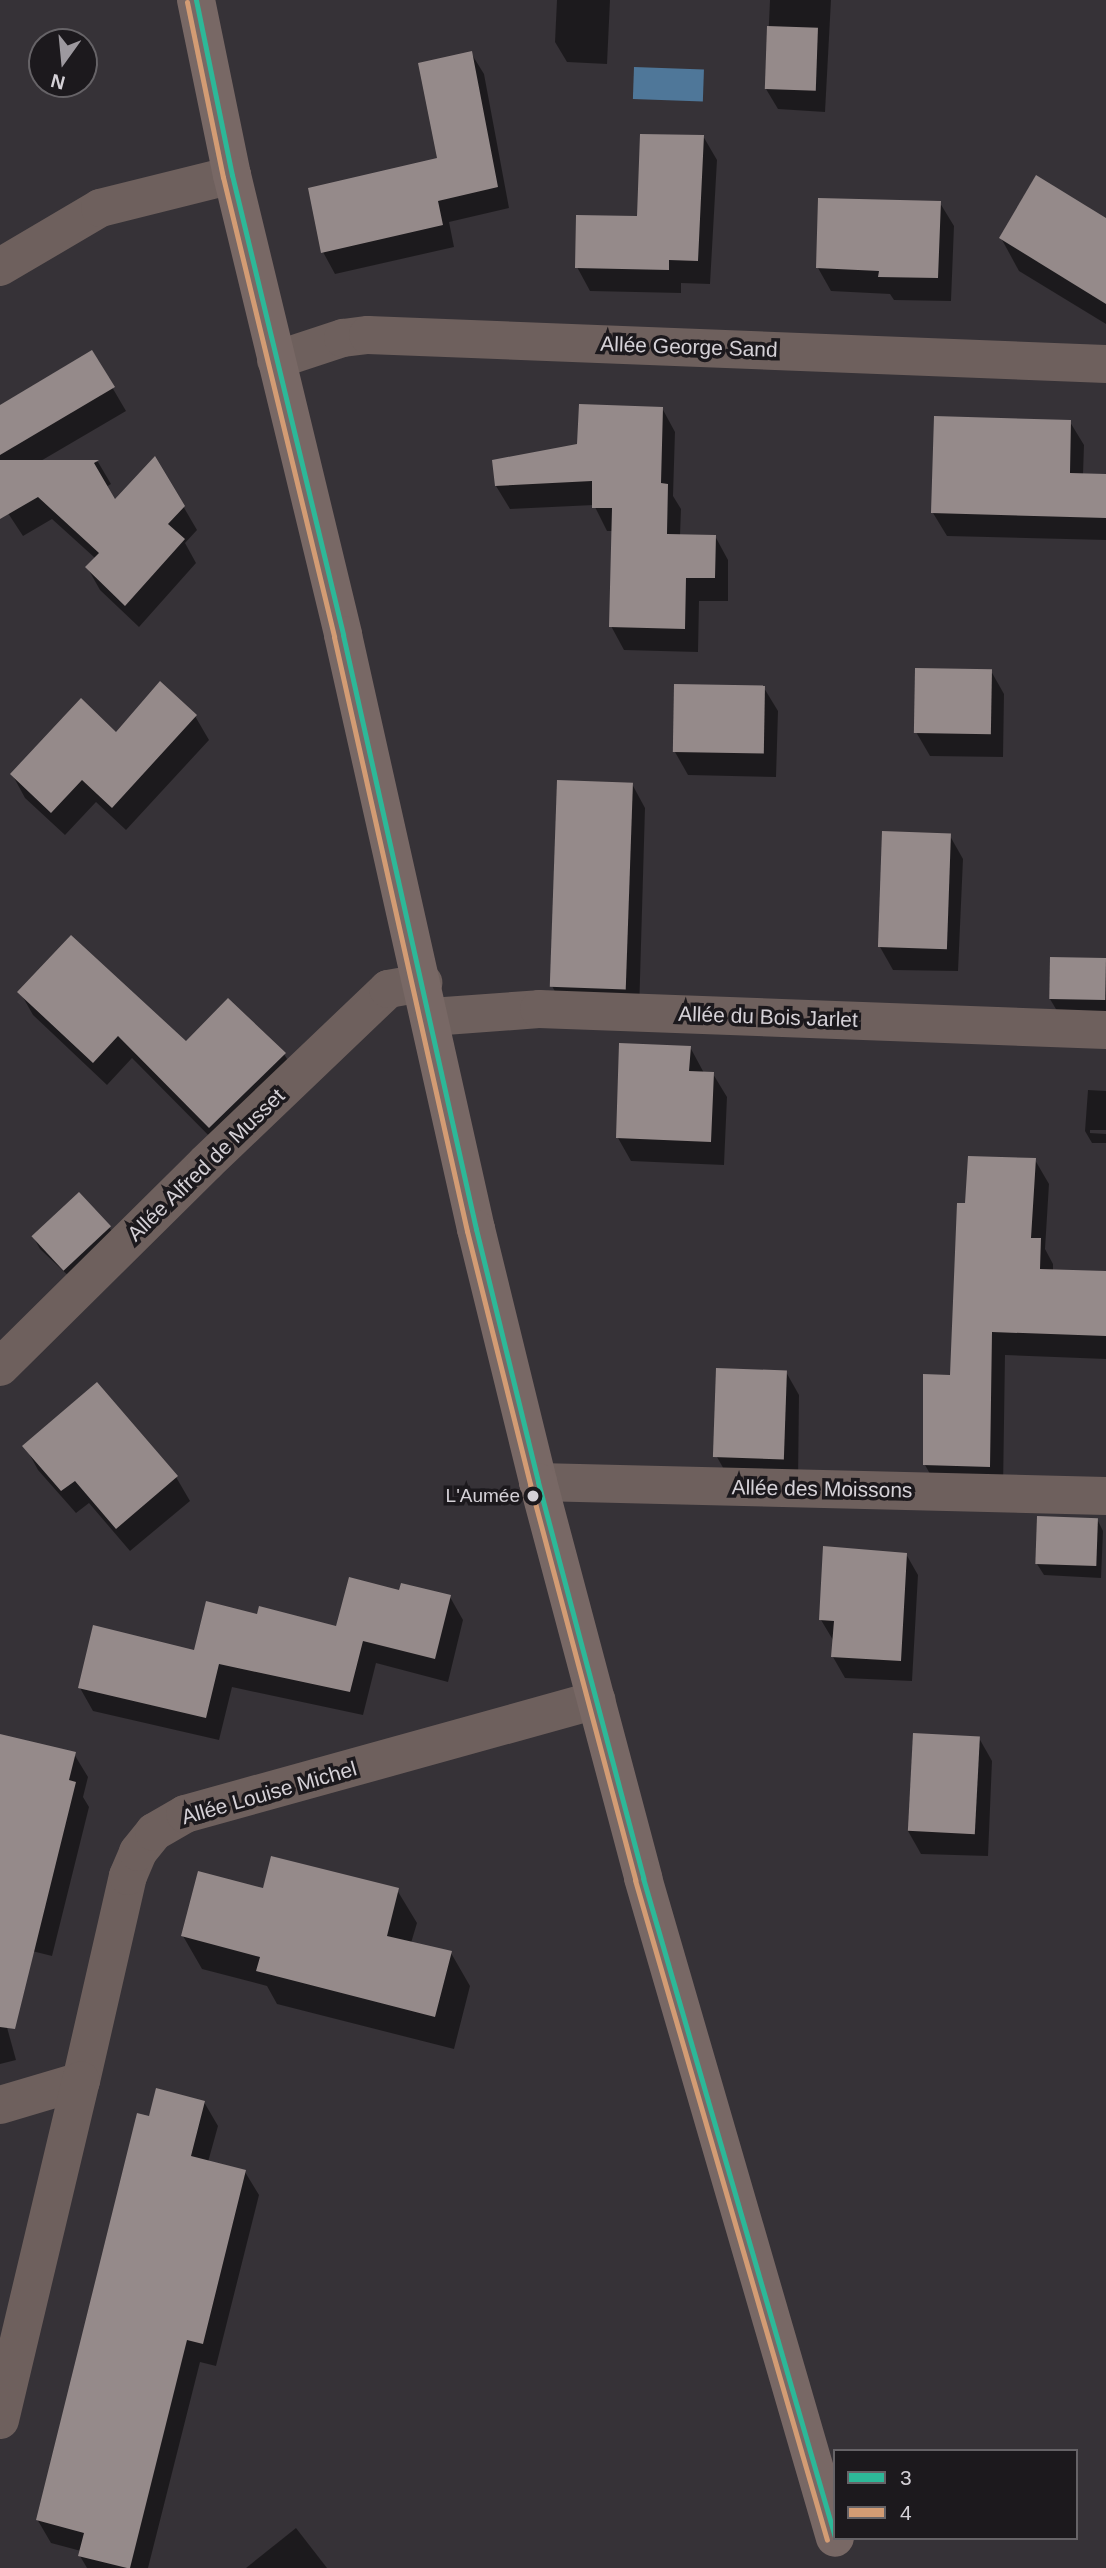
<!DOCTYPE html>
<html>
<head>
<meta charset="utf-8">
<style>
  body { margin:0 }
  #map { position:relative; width:1106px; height:2568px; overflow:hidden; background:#363237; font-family:Helvetica,sans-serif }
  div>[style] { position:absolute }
  .water>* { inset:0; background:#4f7799; transform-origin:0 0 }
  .shadow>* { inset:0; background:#0007 }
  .building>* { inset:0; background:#958a8a; transform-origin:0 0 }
  .minor>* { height:38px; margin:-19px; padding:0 19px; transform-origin:19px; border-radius:19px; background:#6e605d }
  .primary>* { height:38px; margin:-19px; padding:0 19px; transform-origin:19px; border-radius:19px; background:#786865 }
  .bus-1>* { height:5px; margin:-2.5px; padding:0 2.5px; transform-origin:2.5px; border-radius:2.5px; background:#2db898 }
  .bus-2>* { height:5px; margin:-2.5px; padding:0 2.5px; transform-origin:2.5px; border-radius:2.5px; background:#d39c74 }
  .dots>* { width:19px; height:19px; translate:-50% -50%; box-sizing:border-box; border:4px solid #1c191d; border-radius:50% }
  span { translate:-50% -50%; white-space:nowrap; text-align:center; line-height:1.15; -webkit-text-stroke:7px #1c191d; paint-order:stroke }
  .bus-label { font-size:19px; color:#d5d1d7 }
  .right { translate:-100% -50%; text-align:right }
  .street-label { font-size:21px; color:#d5d1d7 }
  .legend { position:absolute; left:833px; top:2449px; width:245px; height:91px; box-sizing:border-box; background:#1c191d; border:2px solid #666367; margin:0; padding:9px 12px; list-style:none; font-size:21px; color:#d5d1d7 }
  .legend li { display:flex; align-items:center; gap:14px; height:35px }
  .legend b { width:35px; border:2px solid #666367 }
  .north { position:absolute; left:28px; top:28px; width:70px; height:70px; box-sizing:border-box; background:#1c191d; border:2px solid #666367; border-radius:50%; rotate:195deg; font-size:19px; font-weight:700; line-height:28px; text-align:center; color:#d5d1d7 }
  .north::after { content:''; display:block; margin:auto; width:24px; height:32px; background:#9d999f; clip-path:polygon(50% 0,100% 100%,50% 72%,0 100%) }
</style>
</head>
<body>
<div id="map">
  <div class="water">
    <div style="left:634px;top:67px;width:70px;height:32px;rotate:2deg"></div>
  </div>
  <div class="shadow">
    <div style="clip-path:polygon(557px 0,610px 0,607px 64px,567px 62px,555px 42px)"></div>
    <div style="clip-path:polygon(770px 0,831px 0,825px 112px,778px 109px,766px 89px)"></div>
    <div style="clip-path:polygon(471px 53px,484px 74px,509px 208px,449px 222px,454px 247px,335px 274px,323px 252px,439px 159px)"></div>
    <div style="clip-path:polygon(703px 136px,717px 160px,710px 284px,681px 283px,681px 293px,590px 291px,577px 267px,639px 217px)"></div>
    <div style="clip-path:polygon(940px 203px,954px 226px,951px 301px,894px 300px,890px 294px,831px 291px,818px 268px)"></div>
    <div style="clip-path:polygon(1106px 220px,1106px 324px,1019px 271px,1001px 238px)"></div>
    <div style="clip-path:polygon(92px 353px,126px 411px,39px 462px,98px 462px,111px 484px,106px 487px,115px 502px,155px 458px,197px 530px,185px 543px,196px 563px,139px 627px,100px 590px,87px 567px,95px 558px,52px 519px,23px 536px,0 501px,0 408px)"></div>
    <div style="clip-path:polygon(662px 408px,675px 432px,673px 496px,681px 509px,680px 536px,715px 536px,728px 560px,728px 601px,699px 601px,698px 652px,624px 650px,611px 626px,613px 531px,607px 531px,594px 505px,510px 509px,496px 486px)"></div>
    <div style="clip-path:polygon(1070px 422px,1084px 445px,1083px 475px,1106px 476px,1106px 540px,947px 536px,933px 513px)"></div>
    <div style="clip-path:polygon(991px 671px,1004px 694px,1003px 757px,930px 756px,916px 732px)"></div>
    <div style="clip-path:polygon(764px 688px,778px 711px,776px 777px,688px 775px,675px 752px)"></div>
    <div style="clip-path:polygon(195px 716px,209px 740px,126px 830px,96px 802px,65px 835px,25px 798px,12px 774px,116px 734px)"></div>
    <div style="clip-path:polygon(632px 784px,645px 808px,639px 1013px,565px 1010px,552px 986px)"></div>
    <div style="clip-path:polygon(950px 836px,963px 859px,958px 971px,893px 970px,880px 947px)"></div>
    <div style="clip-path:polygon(1106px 961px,1106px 1023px,1063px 1021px,1050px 999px)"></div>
    <div style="clip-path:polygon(20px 992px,186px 1043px,284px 1054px,298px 1077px,224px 1151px,132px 1058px,107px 1085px,33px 1015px)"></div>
    <div style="clip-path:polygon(690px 1047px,704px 1073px,713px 1074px,727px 1097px,724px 1165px,631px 1161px,618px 1138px)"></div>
    <div style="clip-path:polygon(1088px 1090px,1106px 1091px,1106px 1130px,1090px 1130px,1090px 1133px,1106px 1134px,1106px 1143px,1092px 1143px,1085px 1131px)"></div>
    <div style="clip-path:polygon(1035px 1160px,1049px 1184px,1045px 1249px,1053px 1264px,1053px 1271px,1106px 1273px,1106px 1359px,1005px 1355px,1003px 1490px,938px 1488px,925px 1465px,951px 1377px,967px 1205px)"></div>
    <div style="clip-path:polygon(109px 1227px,116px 1238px,74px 1281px,40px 1249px,34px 1238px)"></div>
    <div style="clip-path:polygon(786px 1372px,799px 1395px,798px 1483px,730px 1480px,717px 1457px)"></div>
    <div style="clip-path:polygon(96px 1385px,176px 1477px,190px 1501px,130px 1551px,89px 1503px,76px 1513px,38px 1470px,25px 1446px)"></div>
    <div style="clip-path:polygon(1097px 1519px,1103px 1531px,1101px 1578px,1044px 1575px,1037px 1564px)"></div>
    <div style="clip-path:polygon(906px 1554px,918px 1575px,912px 1681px,845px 1678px,833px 1657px,833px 1640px,821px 1620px)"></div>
    <div style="clip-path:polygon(400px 1592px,450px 1597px,463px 1620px,448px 1682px,376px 1663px,363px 1715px,232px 1687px,219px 1740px,93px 1711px,80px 1688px,195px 1652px,258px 1616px,337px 1628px)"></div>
    <div style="clip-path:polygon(0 1735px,74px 1754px,88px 1777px,83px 1797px,89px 1807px,52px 1956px,0 1943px)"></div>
    <div style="clip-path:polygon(979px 1738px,992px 1761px,988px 1856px,921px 1854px,908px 1831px)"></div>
    <div style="clip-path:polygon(397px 1890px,417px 1923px,411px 1943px,451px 1953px,470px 1986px,454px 2049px,277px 2004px,267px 1986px,202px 1969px,183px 1936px)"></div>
    <div style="clip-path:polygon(0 2002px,16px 2060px,0 2064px)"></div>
    <div style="clip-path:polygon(204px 2102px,218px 2126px,208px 2162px,245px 2172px,259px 2195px,216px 2366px,200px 2362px,148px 2568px,87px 2568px,80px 2556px,81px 2551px,51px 2543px,37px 2519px,150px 2118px)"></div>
    <div style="clip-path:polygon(296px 2528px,327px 2568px,246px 2568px)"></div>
  </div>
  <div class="building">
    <div style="left:767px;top:26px;width:51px;height:63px;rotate:2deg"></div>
    <div style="clip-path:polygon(472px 51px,498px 187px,438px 201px,443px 225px,321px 253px,308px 188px,437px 158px,418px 63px)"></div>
    <div style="clip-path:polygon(640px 134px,704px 135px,698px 261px,669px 260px,669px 270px,575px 268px,576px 215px,637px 216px)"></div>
    <div style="clip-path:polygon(1036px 175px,1106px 218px,1106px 304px,999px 238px)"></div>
    <div style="clip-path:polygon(818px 198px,941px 201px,938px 278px,878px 277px,879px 271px,816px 268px)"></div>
    <div style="clip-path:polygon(92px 350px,115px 387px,0 455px,0 405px)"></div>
    <div style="clip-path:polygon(579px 404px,663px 407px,661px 483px,668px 484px,667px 534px,716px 535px,715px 578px,686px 578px,685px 629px,609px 627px,612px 508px,592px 508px,592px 481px,495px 486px,492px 460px,577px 444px)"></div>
    <div style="clip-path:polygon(934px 416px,1071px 420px,1070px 473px,1106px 474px,1106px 518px,931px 513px)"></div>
    <div style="clip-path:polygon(155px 456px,185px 506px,168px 524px,185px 539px,125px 606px,85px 567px,99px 553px,38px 497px,0 519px,0 460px,99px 460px,94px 463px,115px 499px)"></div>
    <div style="left:915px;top:668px;width:77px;height:65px;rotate:1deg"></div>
    <div style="clip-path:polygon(160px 681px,197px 715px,112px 808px,82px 780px,51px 813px,10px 774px,81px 698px,116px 732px)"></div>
    <div style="left:674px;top:684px;width:91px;height:68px;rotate:1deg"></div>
    <div style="left:557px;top:780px;width:76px;height:207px;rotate:2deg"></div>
    <div style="left:882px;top:831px;width:69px;height:116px;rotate:2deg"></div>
    <div style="clip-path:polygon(71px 935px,186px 1041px,228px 998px,286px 1053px,209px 1128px,118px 1036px,93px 1063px,17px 992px)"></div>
    <div style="left:1050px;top:957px;width:56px;height:42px;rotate:1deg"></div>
    <div style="clip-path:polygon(619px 1043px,691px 1046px,689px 1071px,714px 1072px,711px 1142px,616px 1138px)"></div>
    <div style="clip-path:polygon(968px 1156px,1036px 1158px,1031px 1238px,1041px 1238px,1040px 1269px,1106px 1271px,1106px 1336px,992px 1332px,990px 1467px,923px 1465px,923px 1374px,950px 1375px,957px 1203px,965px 1203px)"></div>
    <div style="left:79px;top:1192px;width:47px;height:65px;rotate:47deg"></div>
    <div style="left:716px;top:1368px;width:71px;height:89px;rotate:2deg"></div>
    <div style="clip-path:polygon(97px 1382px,178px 1476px,116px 1529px,75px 1481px,61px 1491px,22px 1446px)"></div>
    <div style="left:1037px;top:1516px;width:61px;height:48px;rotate:2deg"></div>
    <div style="clip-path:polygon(823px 1546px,907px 1553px,901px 1661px,831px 1657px,834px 1621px,819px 1620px)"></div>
    <div style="clip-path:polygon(349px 1577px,399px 1590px,401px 1583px,451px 1595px,435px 1659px,363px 1641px,350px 1692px,219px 1664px,206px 1718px,78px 1688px,93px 1625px,194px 1650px,206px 1601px,257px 1614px,259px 1606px,336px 1626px)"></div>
    <div style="left:913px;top:1733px;width:67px;height:98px;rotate:3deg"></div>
    <div style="clip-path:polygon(0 1734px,76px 1752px,69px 1780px,76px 1782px,15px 2029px,0 2027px)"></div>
    <div style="clip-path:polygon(271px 1856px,399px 1888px,387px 1936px,452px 1951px,435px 2017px,256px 1971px,260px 1957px,181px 1936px,198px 1871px,263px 1888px)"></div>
    <div style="clip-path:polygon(156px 2088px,205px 2101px,191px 2156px,246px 2170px,203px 2344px,187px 2340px,130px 2568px,127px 2568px,78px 2556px,84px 2533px,36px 2520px,137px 2113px,149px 2116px)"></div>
  </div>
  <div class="minor">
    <div style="left:0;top:267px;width:116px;rotate:-30.5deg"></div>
    <div style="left:100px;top:208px;width:136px;rotate:-14deg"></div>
    <div style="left:276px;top:360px;width:71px;rotate:-18.2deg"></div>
    <div style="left:343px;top:338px;width:25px;rotate:-7deg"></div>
    <div style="left:368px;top:335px;width:739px;rotate:2.25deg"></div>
    <div style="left:431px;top:1017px;width:108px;rotate:-4.2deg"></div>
    <div style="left:539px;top:1009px;width:567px;rotate:2.12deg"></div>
    <div style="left:0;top:1367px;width:290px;rotate:-44.7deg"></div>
    <div style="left:206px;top:1163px;width:252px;rotate:-43.7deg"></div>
    <div style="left:388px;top:989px;width:36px;rotate:-10deg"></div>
    <div style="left:538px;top:1482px;width:568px;rotate:1.41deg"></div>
    <div style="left:0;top:2105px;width:84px;rotate:-16.5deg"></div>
    <div style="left:81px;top:2081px;width:210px;rotate:-77.1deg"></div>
    <div style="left:128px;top:1876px;width:26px;rotate:-67deg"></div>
    <div style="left:138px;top:1852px;width:26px;rotate:-51deg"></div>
    <div style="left:154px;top:1832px;width:36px;rotate:-30deg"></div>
    <div style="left:185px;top:1814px;width:427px;rotate:-15.5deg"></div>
    <div style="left:0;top:2420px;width:349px;rotate:-76.6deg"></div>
  </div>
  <div class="primary">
    <div style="left:196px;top:0;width:179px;rotate:78.4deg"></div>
    <div style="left:232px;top:175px;width:473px;rotate:76.4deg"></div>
    <div style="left:343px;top:635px;width:609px;rotate:77.38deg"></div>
    <div style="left:476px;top:1229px;width:260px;rotate:76.2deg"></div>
    <div style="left:538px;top:1482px;width:410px;rotate:75.1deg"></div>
    <div style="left:643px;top:1878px;width:687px;rotate:73.78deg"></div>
  </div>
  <div class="bus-1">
    <div style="left:196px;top:0;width:179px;rotate:78.4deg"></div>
    <div style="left:232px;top:175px;width:473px;rotate:76.4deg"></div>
    <div style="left:343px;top:635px;width:609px;rotate:77.38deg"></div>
    <div style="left:476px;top:1229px;width:260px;rotate:76.2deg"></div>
    <div style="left:538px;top:1482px;width:410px;rotate:75.1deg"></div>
    <div style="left:643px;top:1878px;width:686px;rotate:73.76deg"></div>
  </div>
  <div class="bus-2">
    <div style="left:187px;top:2px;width:179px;rotate:78.4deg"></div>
    <div style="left:223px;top:177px;width:473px;rotate:76.4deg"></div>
    <div style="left:334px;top:637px;width:609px;rotate:77.38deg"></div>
    <div style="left:467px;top:1231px;width:261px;rotate:76deg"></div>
    <div style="left:530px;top:1484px;width:410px;rotate:75.1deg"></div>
    <div style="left:635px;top:1880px;width:687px;rotate:73.78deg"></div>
  </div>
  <div class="dots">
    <div style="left:533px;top:1496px;background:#d5d1d7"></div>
  </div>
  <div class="bus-label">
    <span class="right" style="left:520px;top:1496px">L'Aumée</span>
  </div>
  <div class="street-label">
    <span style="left:689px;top:347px;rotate:2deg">Allée George Sand</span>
    <span style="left:768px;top:1017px;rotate:2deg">Allée du Bois Jarlet</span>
    <span style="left:206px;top:1165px;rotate:-44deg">Allée Alfred de Musset</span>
    <span style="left:822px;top:1489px;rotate:1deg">Allée des Moissons</span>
    <span style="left:269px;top:1793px;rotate:-16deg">Allée Louise Michel</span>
  </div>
  <ul class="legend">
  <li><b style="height:9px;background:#2db898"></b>3</li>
  <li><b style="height:9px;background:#d39c74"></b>4</li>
  </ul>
  <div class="north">N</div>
</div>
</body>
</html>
